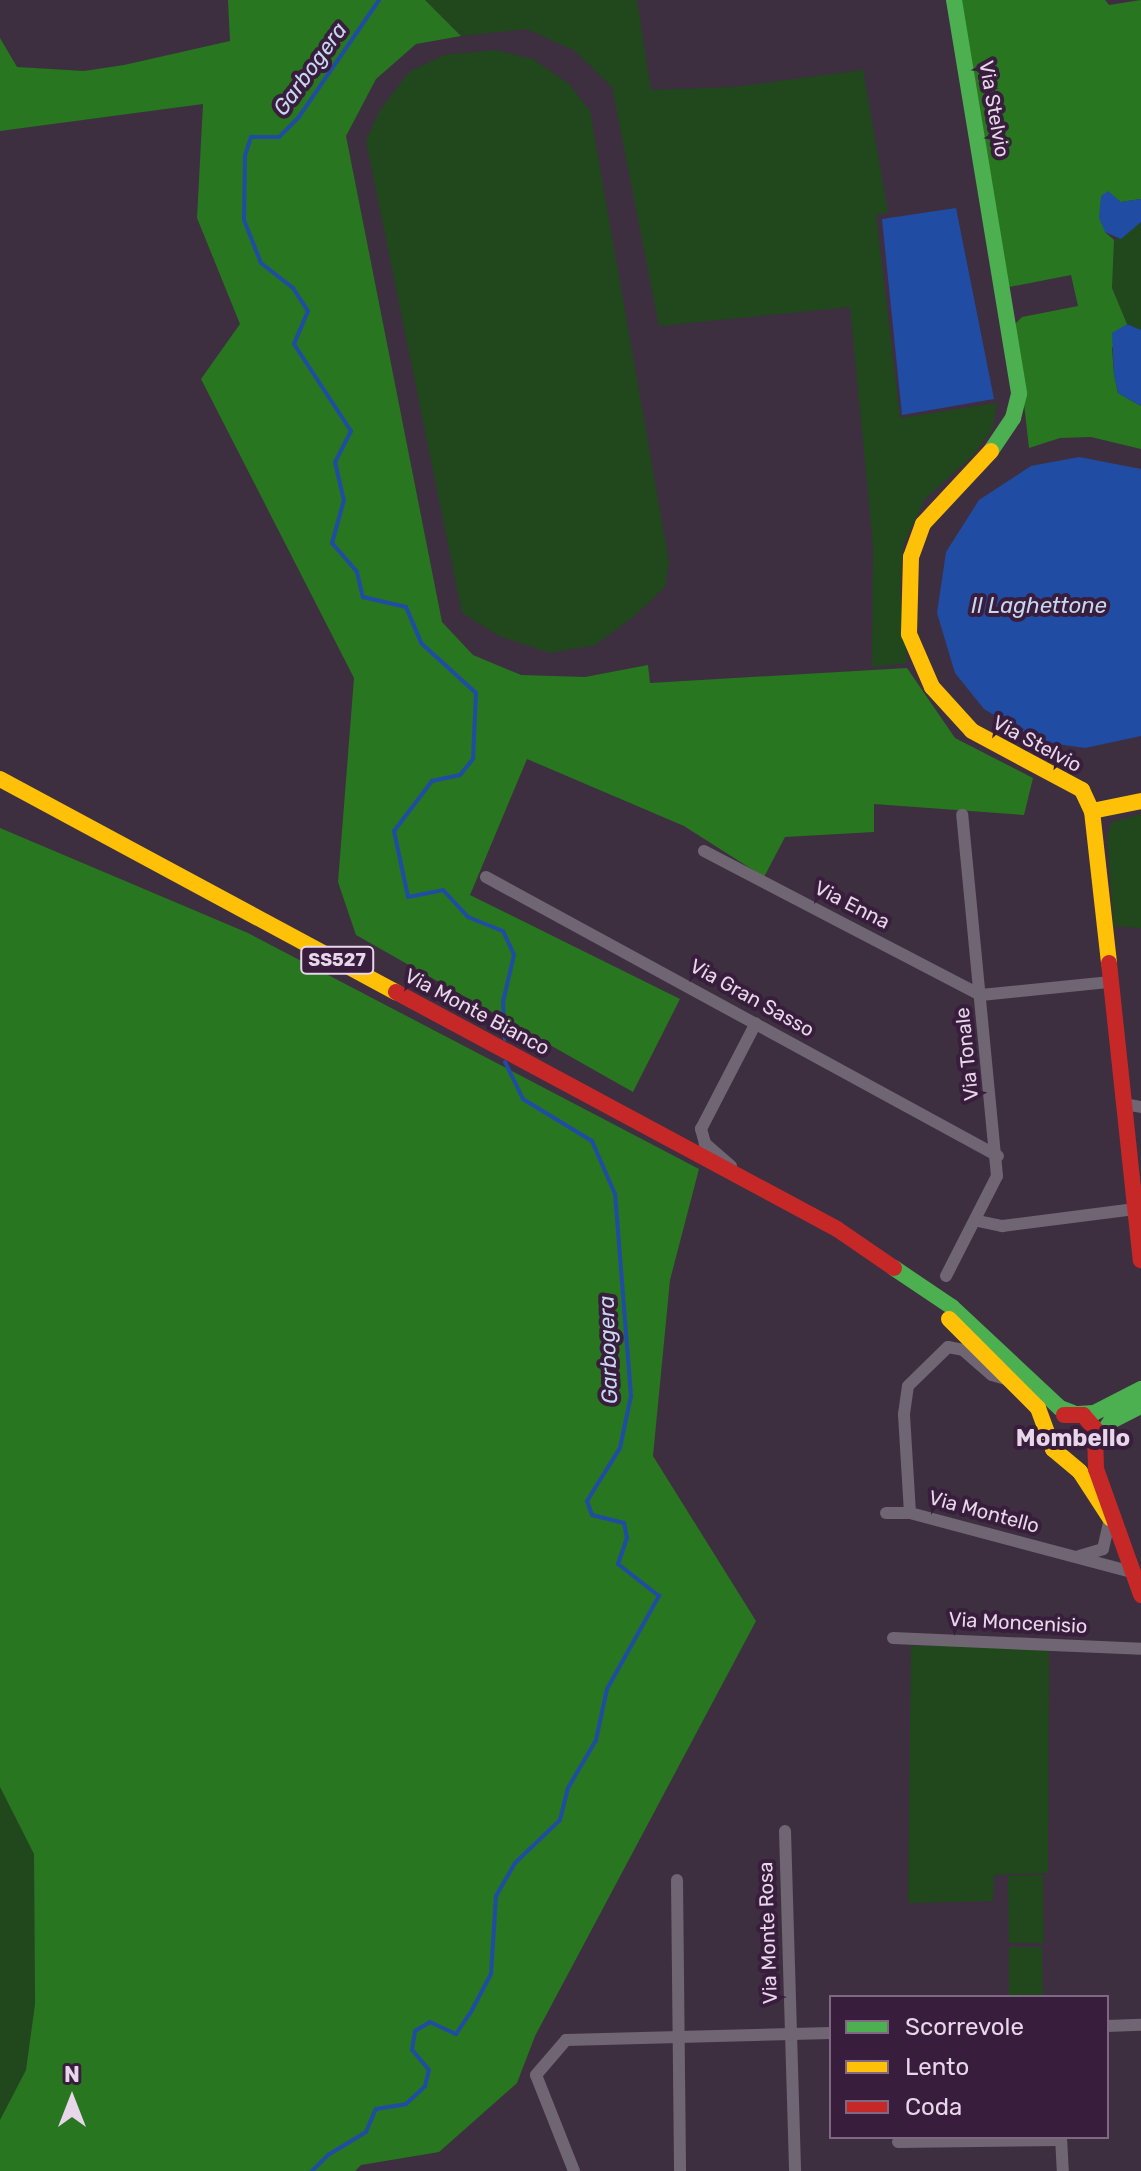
<!DOCTYPE html>
<style>
body{margin:0}
#map{position:relative;width:1141px;height:2171px;overflow:hidden;background:#3d2f40;font-family:Rubik,sans-serif}
div>[style]{position:absolute}
.green>*{inset:0;background:#20481c}
.forest>*{inset:0;background:#28761f}
.water>*{inset:0;background:#204ca4}
.stream>*{height:4px;margin:-2px;padding:0 2px;transform-origin:2px;border-radius:2px;background:#204ca4}
.street>*{height:12px;margin:-6px;padding:0 6px;transform-origin:6px;border-radius:6px;background:#706572}
.fast>*{height:16px;margin:-8px;padding:0 8px;transform-origin:8px;border-radius:8px;background:#4caf50}
.slow>*{height:16px;margin:-8px;padding:0 8px;transform-origin:8px;border-radius:8px;background:#ffc107}
.jam>*{height:16px;margin:-8px;padding:0 8px;transform-origin:8px;border-radius:8px;background:#c62828}
span{translate:-50% -50%;white-space:nowrap;text-align:center;line-height:1.15;-webkit-text-stroke:8px #381e3c;paint-order:stroke}
.shield-label span{padding:2px 6px;background:#381e3c;border:2px solid;border-radius:6px;-webkit-text-stroke-width:0}
.shield-label{font-size:18px;color:#e8d7ea;font-weight:700}
.street-label{font-size:20px;color:#e8d7ea}
.water-label{font-size:22px;color:#c8d7f0;font-style:italic}
.quarter-label{font-size:24px;color:#e8d7ea;font-weight:700}
.legend{position:absolute;left:829px;top:1995px;width:280px;height:144px;box-sizing:border-box;background:#381e3c;border:2px solid #7e6882;margin:0;padding:10px 14px;list-style:none;font-size:24px;color:#e8d7ea}
.legend li{display:flex;align-items:center;gap:16px;height:40px}
.legend b{width:40px;border:2px solid #7e6882}
.north{position:absolute;left:32px;top:2059px;width:80px;height:80px;-webkit-text-stroke:6px #381e3c;paint-order:stroke;rotate:0deg;font-size:22px;font-weight:700;line-height:32px;text-align:center;color:#e8d7ea}
.north::after{content:'';display:block;margin:auto;width:28px;height:36px;background:#e8d7ea;clip-path:polygon(50% 0,100% 100%,50% 72%,0 100%)}
</style>
<div id="map">
<div class="green">
<div style="clip-path:polygon(425px 0,637px 0,651px 90px,734px 87px,863px 70px,888px 212px,876px 215px,900px 418px,997px 403px,993px 428px,973px 455px,925px 499px,903px 545px,900px 591px,907px 663px,872px 667px,873px 544px,850px 307px,659px 326px,612px 87px,575px 51px,527px 29px,462px 36px)"></div>
<div style="clip-path:polygon(495px 50px,533px 59px,569px 84px,590px 111px,669px 562px,665px 587px,632px 618px,595px 645px,550px 653px,499px 636px,462px 613px,366px 141px,379px 112px,409px 72px,444px 55px)"></div>
<div style="clip-path:polygon(1141px 222px,1141px 330px,1127px 324px,1112px 288px,1114px 240px)"></div>
<div style="clip-path:polygon(1141px 814px,1141px 928px,1114px 926px,1107px 837px,1112px 822px)"></div>
<div style="clip-path:polygon(1049px 1645px,1048px 1873px,994px 1875px,993px 1901px,908px 1903px,911px 1646px)"></div>
<div style="clip-path:polygon(0 1787px,34px 1854px,35px 2005px,26px 2070px,0 2120px)"></div>
<div style="clip-path:polygon(1043px 1875px,1044px 1943px,1009px 1943px,1008px 1876px)"></div>
<div style="clip-path:polygon(1009px 1947px,1042px 1947px,1043px 1997px,1009px 1997px)"></div>
</div>
<div class="forest">
<div style="clip-path:polygon(228px 0,425px 0,461px 36px,416px 44px,376px 79px,346px 136px,442px 622px,473px 655px,521px 675px,585px 677px,648px 665px,650px 683px,907px 668px,955px 738px,1033px 778px,1024px 815px,874px 804px,874px 832px,785px 837px,764px 877px,684px 826px,527px 759px,470px 895px,680px 999px,633px 1092px,356px 935px,338px 882px,354px 678px,201px 379px,240px 324px,197px 218px,203px 104px,0 131px,0 38px,17px 67px,84px 71px,124px 65px,230px 41px)"></div>
<div style="clip-path:polygon(961px 0,1105px 0,1109px 5px,1141px 0,1141px 199px,1121px 202px,1105px 232px,1114px 240px,1112px 288px,1127px 324px,1112px 348px,1114px 374px,1118px 393px,1141px 406px,1141px 449px,1091px 437px,1060px 438px,1029px 448px,1015px 324px,1022px 317px,1078px 306px,1071px 275px,1009px 287px)"></div>
<div style="clip-path:polygon(0 828px,248px 933px,699px 1169px,670px 1280px,653px 1456px,756px 1621px,535px 2036px,517px 2083px,439px 2152px,361px 2165px,355px 2171px,0 2171px,0 2120px,26px 2070px,35px 2004px,34px 1854px,0 1787px)"></div>
</div>
<div class="water">
<div style="clip-path:polygon(1108px 191px,1121px 202px,1141px 199px,1141px 222px,1121px 239px,1105px 232px,1099px 218px,1101px 196px)"></div>
<div style="clip-path:polygon(956px 208px,994px 399px,902px 415px,882px 219px)"></div>
<div style="clip-path:polygon(1127px 324px,1141px 330px,1141px 406px,1118px 393px,1114px 374px,1112px 333px)"></div>
<div style="clip-path:polygon(1079px 457px,1141px 469px,1141px 736px,1085px 748px,1037px 741px,984px 709px,955px 673px,937px 613px,946px 552px,979px 500px,1031px 466px)"></div>
</div>
<div class="stream">
<div style="left:379px;top:0;width:142px;rotate:124.4deg"></div>
<div style="left:299px;top:117px;width:28px;rotate:135deg"></div>
<div style="left:279px;top:137px;width:28px;rotate:180deg"></div>
<div style="left:251px;top:137px;width:20px;rotate:108deg"></div>
<div style="left:245px;top:156px;width:64px;rotate:90.9deg"></div>
<div style="left:244px;top:220px;width:46px;rotate:68.4deg"></div>
<div style="left:261px;top:263px;width:41px;rotate:38deg"></div>
<div style="left:293px;top:288px;width:27px;rotate:57deg"></div>
<div style="left:308px;top:311px;width:36px;rotate:113deg"></div>
<div style="left:294px;top:344px;width:104px;rotate:56.8deg"></div>
<div style="left:351px;top:431px;width:35px;rotate:117deg"></div>
<div style="left:335px;top:462px;width:39px;rotate:77deg"></div>
<div style="left:344px;top:500px;width:45px;rotate:105.6deg"></div>
<div style="left:332px;top:543px;width:38px;rotate:49deg"></div>
<div style="left:357px;top:572px;width:26px;rotate:77deg"></div>
<div style="left:363px;top:597px;width:44px;rotate:13.1deg"></div>
<div style="left:406px;top:607px;width:39px;rotate:67deg"></div>
<div style="left:421px;top:643px;width:74px;rotate:42.3deg"></div>
<div style="left:476px;top:693px;width:66px;rotate:92.6deg"></div>
<div style="left:473px;top:759px;width:21px;rotate:129deg"></div>
<div style="left:460px;top:775px;width:29px;rotate:168deg"></div>
<div style="left:432px;top:781px;width:63px;rotate:127.2deg"></div>
<div style="left:394px;top:831px;width:67px;rotate:78deg"></div>
<div style="left:408px;top:897px;width:36px;rotate:-11deg"></div>
<div style="left:443px;top:890px;width:37px;rotate:47deg"></div>
<div style="left:468px;top:917px;width:38px;rotate:22deg"></div>
<div style="left:503px;top:931px;width:26px;rotate:65deg"></div>
<div style="left:514px;top:955px;width:48px;rotate:103.2deg"></div>
<div style="left:503px;top:1002px;width:37px;rotate:87deg"></div>
<div style="left:312px;top:2171px;width:23px;rotate:-45deg"></div>
<div style="left:328px;top:2155px;width:44px;rotate:-31.2deg"></div>
<div style="left:366px;top:2132px;width:25px;rotate:-67deg"></div>
<div style="left:376px;top:2109px;width:30px;rotate:-9deg"></div>
<div style="left:406px;top:2104px;width:26px;rotate:-43deg"></div>
<div style="left:425px;top:2086px;width:16px;rotate:-76deg"></div>
<div style="left:429px;top:2070px;width:26px;rotate:-130deg"></div>
<div style="left:412px;top:2050px;width:19px;rotate:-81deg"></div>
<div style="left:415px;top:2031px;width:17px;rotate:-31deg"></div>
<div style="left:430px;top:2022px;width:29px;rotate:25deg"></div>
<div style="left:456px;top:2034px;width:29px;rotate:-56deg"></div>
<div style="left:472px;top:2010px;width:41px;rotate:-62.2deg"></div>
<div style="left:491px;top:1974px;width:78px;rotate:-86.3deg"></div>
<div style="left:496px;top:1896px;width:38px;rotate:-60deg"></div>
<div style="left:515px;top:1863px;width:62px;rotate:-43.7deg"></div>
<div style="left:560px;top:1820px;width:33px;rotate:-76deg"></div>
<div style="left:568px;top:1788px;width:56px;rotate:-59.7deg"></div>
<div style="left:596px;top:1740px;width:52px;rotate:-77.8deg"></div>
<div style="left:607px;top:1689px;width:107px;rotate:-60.8deg"></div>
<div style="left:659px;top:1596px;width:52px;rotate:-142deg"></div>
<div style="left:618px;top:1564px;width:28px;rotate:-71deg"></div>
<div style="left:627px;top:1538px;width:15px;rotate:-101deg"></div>
<div style="left:624px;top:1523px;width:33px;rotate:-166deg"></div>
<div style="left:592px;top:1515px;width:15px;rotate:-110deg"></div>
<div style="left:587px;top:1501px;width:62px;rotate:-58.1deg"></div>
<div style="left:620px;top:1448px;width:53px;rotate:-78.1deg"></div>
<div style="left:631px;top:1396px;width:203px;rotate:-94.5deg"></div>
<div style="left:615px;top:1194px;width:58px;rotate:-113.5deg"></div>
<div style="left:592px;top:1141px;width:81px;rotate:-148.7deg"></div>
<div style="left:523px;top:1099px;width:41px;rotate:-115.9deg"></div>
</div>
<div class="street">
<div style="left:704px;top:851px;width:312px;rotate:27.5deg"></div>
<div style="left:981px;top:995px;width:130px;rotate:-5.8deg"></div>
<div style="left:486px;top:877px;width:583px;rotate:28.59deg"></div>
<div style="left:1124px;top:1104px;width:17px;rotate:10deg"></div>
<div style="left:731px;top:1166px;width:35px;rotate:-139deg"></div>
<div style="left:705px;top:1143px;width:15px;rotate:-106deg"></div>
<div style="left:701px;top:1129px;width:119px;rotate:-62.6deg"></div>
<div style="left:978px;top:1221px;width:25px;rotate:12deg"></div>
<div style="left:1002px;top:1226px;width:134px;rotate:-7.3deg"></div>
<div style="left:946px;top:1276px;width:112px;rotate:-63deg"></div>
<div style="left:997px;top:1176px;width:363px;rotate:-95.5deg"></div>
<div style="left:886px;top:1513px;width:24px"></div>
<div style="left:910px;top:1513px;width:230px;rotate:14.9deg"></div>
<div style="left:910px;top:1513px;width:99px;rotate:-93.5deg"></div>
<div style="left:904px;top:1414px;width:28px;rotate:-82deg"></div>
<div style="left:908px;top:1386px;width:56px;rotate:-44.3deg"></div>
<div style="left:948px;top:1347px;width:15px;rotate:11deg"></div>
<div style="left:963px;top:1350px;width:38px;rotate:41deg"></div>
<div style="left:992px;top:1375px;width:15px;rotate:16deg"></div>
<div style="left:1079px;top:1556px;width:25px;rotate:-16deg"></div>
<div style="left:1103px;top:1549px;width:31px;rotate:-77deg"></div>
<div style="left:893px;top:1638px;width:248px;rotate:2.5deg"></div>
<div style="left:785px;top:1831px;width:340px;rotate:88.3deg"></div>
<div style="left:677px;top:1880px;width:291px;rotate:89.4deg"></div>
<div style="left:1107px;top:2026px;width:34px;rotate:-2deg"></div>
<div style="left:1061px;top:2137px;width:34px;rotate:87deg"></div>
<div style="left:898px;top:2142px;width:163px;rotate:-0.7deg"></div>
<div style="left:574px;top:2171px;width:103px;rotate:-111.6deg"></div>
<div style="left:536px;top:2075px;width:46px;rotate:-49.4deg"></div>
<div style="left:566px;top:2040px;width:265px;rotate:-1.5deg"></div>
</div>
<div class="fast">
<div style="left:954px;top:0;width:399px;rotate:80.6deg"></div>
<div style="left:1019px;top:394px;width:25px;rotate:104deg"></div>
<div style="left:1013px;top:418px;width:40px;rotate:124deg"></div>
<div style="left:894px;top:1268px;width:70px;rotate:33.9deg"></div>
<div style="left:952px;top:1307px;width:148px;rotate:43.1deg"></div>
<div style="left:1060px;top:1408px;width:14px;rotate:21deg"></div>
<div style="left:1078px;top:1414px;width:16px;rotate:-4deg"></div>
<div style="left:1094px;top:1413px;width:53px;rotate:-27.1deg"></div>
<div style="left:1096px;top:1443px;width:27px;rotate:-56deg"></div>
<div style="left:1111px;top:1421px;width:34px;rotate:-27deg"></div>
</div>
<div class="slow">
<div style="left:991px;top:451px;width:100px;rotate:133deg"></div>
<div style="left:923px;top:524px;width:35px;rotate:110deg"></div>
<div style="left:911px;top:557px;width:77px;rotate:91.5deg"></div>
<div style="left:909px;top:634px;width:58px;rotate:66.5deg"></div>
<div style="left:932px;top:687px;width:59px;rotate:47.7deg"></div>
<div style="left:972px;top:731px;width:125px;rotate:28.2deg"></div>
<div style="left:1082px;top:790px;width:23px;rotate:65deg"></div>
<div style="left:1092px;top:811px;width:153px;rotate:83.6deg"></div>
<div style="left:0;top:779px;width:450px;rotate:28.3deg"></div>
<div style="left:1092px;top:811px;width:50px;rotate:-11.5deg"></div>
<div style="left:949px;top:1319px;width:126px;rotate:45deg"></div>
<div style="left:1038px;top:1408px;width:44px;rotate:69.9deg"></div>
<div style="left:1053px;top:1449px;width:35px;rotate:40deg"></div>
<div style="left:1080px;top:1472px;width:55px;rotate:56.9deg"></div>
</div>
<div class="jam">
<div style="left:1109px;top:963px;width:299px;rotate:83.9deg"></div>
<div style="left:396px;top:992px;width:501px;rotate:28.25deg"></div>
<div style="left:837px;top:1229px;width:69px;rotate:34.4deg"></div>
<div style="left:1064px;top:1415px;width:19px"></div>
<div style="left:1083px;top:1415px;width:18px;rotate:49deg"></div>
<div style="left:1095px;top:1429px;width:40px;rotate:88.6deg"></div>
<div style="left:1096px;top:1469px;width:134px;rotate:70.3deg"></div>
</div>
<div class="shield-label">
<span style="left:337px;top:960px">SS527</span>
</div>
<div class="street-label">
<span style="left:994px;top:109px;rotate:80deg">Via Stelvio</span>
<span style="left:1037px;top:744px;rotate:28deg">Via Stelvio</span>
<span style="left:852px;top:905px;rotate:27deg">Via Enna</span>
<span style="left:752px;top:998px;rotate:29deg">Via Gran Sasso</span>
<span style="left:477px;top:1012px;rotate:28deg">Via Monte Bianco</span>
<span style="left:967px;top:1054px;rotate:-96deg">Via Tonale</span>
<span style="left:984px;top:1512px;rotate:15deg">Via Montello</span>
<span style="left:1018px;top:1623px;rotate:3deg">Via Moncenisio</span>
<span style="left:768px;top:1933px;rotate:-92deg">Via Monte Rosa</span>
</div>
<div class="water-label">
<span style="left:310px;top:69px;rotate:-54deg">Garbogera</span>
<span style="left:1039px;top:606px">Il Laghettone</span>
<span style="left:608px;top:1350px;rotate:-92deg">Garbogera</span>
</div>
<div class="quarter-label">
<span style="left:1073px;top:1439px">Mombello</span>
</div>
<ul class="legend">
<li><b style="height:10px;background:#4caf50"></b>Scorrevole</li>
<li><b style="height:10px;background:#ffc107"></b>Lento</li>
<li><b style="height:10px;background:#c62828"></b>Coda</li>
</ul>
<div class="north">N</div>
</div>
